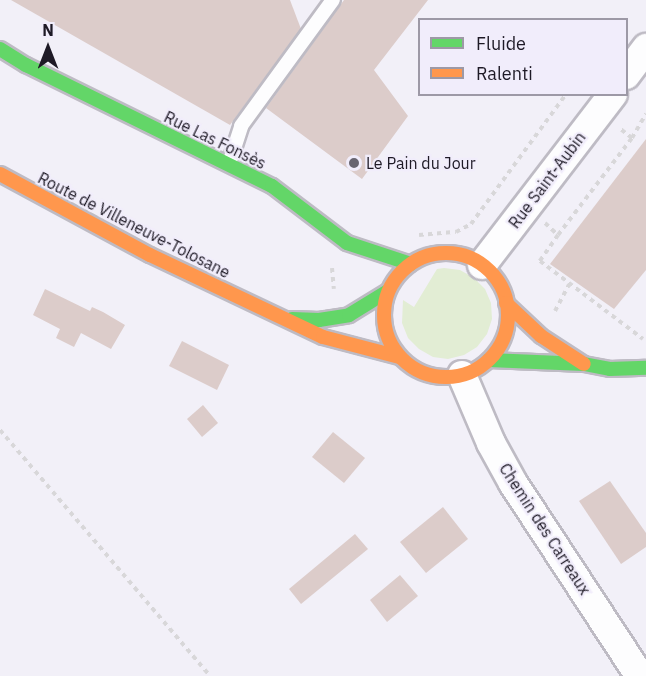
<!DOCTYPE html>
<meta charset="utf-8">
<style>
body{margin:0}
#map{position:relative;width:646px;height:676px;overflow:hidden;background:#f2f0f8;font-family:"IBM Plex Sans",sans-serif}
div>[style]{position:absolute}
.green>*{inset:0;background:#e2edd4}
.building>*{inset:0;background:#dcccca}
.path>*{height:4px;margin-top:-2px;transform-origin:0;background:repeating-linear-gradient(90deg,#d8d7d9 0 4.5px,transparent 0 9px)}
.roads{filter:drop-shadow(2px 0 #bebbc4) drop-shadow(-2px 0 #bebbc4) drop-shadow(0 2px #bebbc4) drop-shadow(0 -2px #bebbc4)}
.lane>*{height:14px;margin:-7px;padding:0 7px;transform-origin:7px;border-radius:7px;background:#fdfdfe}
.street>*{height:28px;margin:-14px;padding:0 14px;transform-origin:14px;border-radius:14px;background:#fdfdfe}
.fast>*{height:14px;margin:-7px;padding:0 7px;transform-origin:7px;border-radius:7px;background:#63d668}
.slow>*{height:14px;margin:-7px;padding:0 7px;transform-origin:7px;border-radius:7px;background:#ff974d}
.slow>.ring{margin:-7px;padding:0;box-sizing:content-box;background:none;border:14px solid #ff974d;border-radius:50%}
.dots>*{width:16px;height:16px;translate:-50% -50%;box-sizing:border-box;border:3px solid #f1edfb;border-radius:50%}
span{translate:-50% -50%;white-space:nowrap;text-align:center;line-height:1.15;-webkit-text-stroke:4.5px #f1edfb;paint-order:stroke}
.street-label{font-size:16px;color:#1e1a26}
.poi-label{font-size:16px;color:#1e1a26}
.left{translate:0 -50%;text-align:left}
.legend{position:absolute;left:418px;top:18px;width:210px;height:78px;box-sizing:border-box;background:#f1edfb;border:2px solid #9d99a6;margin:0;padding:8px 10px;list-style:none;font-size:18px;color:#1e1a26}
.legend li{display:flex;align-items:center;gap:12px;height:30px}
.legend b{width:30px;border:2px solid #9d99a6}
.north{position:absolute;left:18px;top:18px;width:60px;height:60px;-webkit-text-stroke:4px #f1edfb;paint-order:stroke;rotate:0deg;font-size:16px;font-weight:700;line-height:24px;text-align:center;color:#1e1a26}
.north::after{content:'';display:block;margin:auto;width:21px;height:27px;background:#1e1a26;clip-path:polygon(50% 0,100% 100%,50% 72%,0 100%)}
</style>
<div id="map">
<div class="green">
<div style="clip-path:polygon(444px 268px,460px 270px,474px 278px,485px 289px,491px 303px,492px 319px,487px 334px,477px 347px,464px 355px,448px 359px,433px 357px,419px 349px,408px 338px,402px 323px,403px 300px,414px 307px,437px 269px)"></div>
</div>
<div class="building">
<div style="clip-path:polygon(11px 0,290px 0,301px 29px,230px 125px)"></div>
<div style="clip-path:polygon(344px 0,428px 0,374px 70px,408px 116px,362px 179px,266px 108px)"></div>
<div style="clip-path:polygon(646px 139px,646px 270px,614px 309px,550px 264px)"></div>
<div style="clip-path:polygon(45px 289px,90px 311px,92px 307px,103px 312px,125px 325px,111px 349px,81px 333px,74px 347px,56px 338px,60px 329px,33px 315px)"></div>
<div style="clip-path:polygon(182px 341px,229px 365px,217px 390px,169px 366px)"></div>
<div style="clip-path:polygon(203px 405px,218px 423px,202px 437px,187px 419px)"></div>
<div style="clip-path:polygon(333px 432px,365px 458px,344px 483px,312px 457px)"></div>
<div style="clip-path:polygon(610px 481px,646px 533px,646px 547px,621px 564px,579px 501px)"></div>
<div style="clip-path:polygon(443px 507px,468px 539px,426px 573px,400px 542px)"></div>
<div style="clip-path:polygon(355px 534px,368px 549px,301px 604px,289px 589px)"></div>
<div style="clip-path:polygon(400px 575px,418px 596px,387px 622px,370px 600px)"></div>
</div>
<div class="path">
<div style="left:632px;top:138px;width:28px;rotate:-60deg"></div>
<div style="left:545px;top:223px;width:18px;rotate:43deg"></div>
<div style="left:558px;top:235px;width:32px;rotate:125deg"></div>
<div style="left:540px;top:261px;width:129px;rotate:37.1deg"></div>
<div style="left:419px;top:235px;width:37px;rotate:-5deg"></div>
<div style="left:456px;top:232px;width:17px;rotate:-28deg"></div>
<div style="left:471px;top:224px;width:161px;rotate:-53.8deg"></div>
<div style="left:558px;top:235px;width:122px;rotate:-52.7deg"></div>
<div style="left:632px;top:138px;width:16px;rotate:-142deg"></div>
<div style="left:332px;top:268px;width:21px;rotate:85deg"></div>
<div style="left:555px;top:311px;width:30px;rotate:-62deg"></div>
<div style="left:0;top:430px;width:323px;rotate:49.5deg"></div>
</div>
<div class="roads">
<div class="lane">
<div style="left:229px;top:164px;width:40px;rotate:-72deg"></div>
<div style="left:241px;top:126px;width:156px;rotate:-53.9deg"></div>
</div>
<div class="street">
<div style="left:626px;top:75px;width:34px;rotate:-53deg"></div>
<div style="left:482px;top:265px;width:215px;rotate:-52.5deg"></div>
<div style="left:462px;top:375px;width:74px;rotate:66.9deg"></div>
<div style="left:491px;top:443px;width:46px;rotate:61.2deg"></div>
<div style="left:513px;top:483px;width:231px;rotate:56.7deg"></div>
</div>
<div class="fast">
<div style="left:0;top:49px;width:31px;rotate:32deg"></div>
<div style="left:26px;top:65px;width:274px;rotate:26.2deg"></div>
<div style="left:272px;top:186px;width:94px;rotate:37.2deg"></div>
<div style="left:347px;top:243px;width:67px;rotate:18.2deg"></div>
<div style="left:292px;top:319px;width:27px;rotate:2deg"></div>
<div style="left:319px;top:320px;width:30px;rotate:-9deg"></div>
<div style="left:349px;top:315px;width:46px;rotate:-31.6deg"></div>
<div style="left:489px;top:360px;width:95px;rotate:2.4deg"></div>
<div style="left:584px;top:364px;width:26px;rotate:11deg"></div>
<div style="left:610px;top:369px;width:36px;rotate:-2deg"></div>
</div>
<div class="slow">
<div style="left:0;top:174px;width:170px;rotate:28.4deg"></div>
<div style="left:150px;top:255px;width:191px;rotate:25.4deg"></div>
<div style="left:323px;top:337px;width:79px;rotate:14.7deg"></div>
<div class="ring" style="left:384px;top:253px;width:110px;height:110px"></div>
<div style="left:506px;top:303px;width:48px;rotate:43.3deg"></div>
<div style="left:541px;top:336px;width:51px;rotate:33.1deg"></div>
</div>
</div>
<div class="dots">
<div style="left:354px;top:163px;background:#686570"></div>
</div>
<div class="street-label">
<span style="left:215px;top:140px;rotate:26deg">Rue Las Fonsès</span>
<span style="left:547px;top:180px;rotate:-53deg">Rue Saint-Aubin</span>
<span style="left:134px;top:225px;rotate:27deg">Route de Villeneuve-Tolosane</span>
<span style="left:545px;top:529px;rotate:57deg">Chemin des Carreaux</span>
</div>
<div class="poi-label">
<span class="left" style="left:366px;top:163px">Le Pain du Jour</span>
</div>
<ul class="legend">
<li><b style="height:8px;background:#63d668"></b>Fluide</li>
<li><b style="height:8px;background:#ff974d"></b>Ralenti</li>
</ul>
<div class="north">N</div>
</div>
